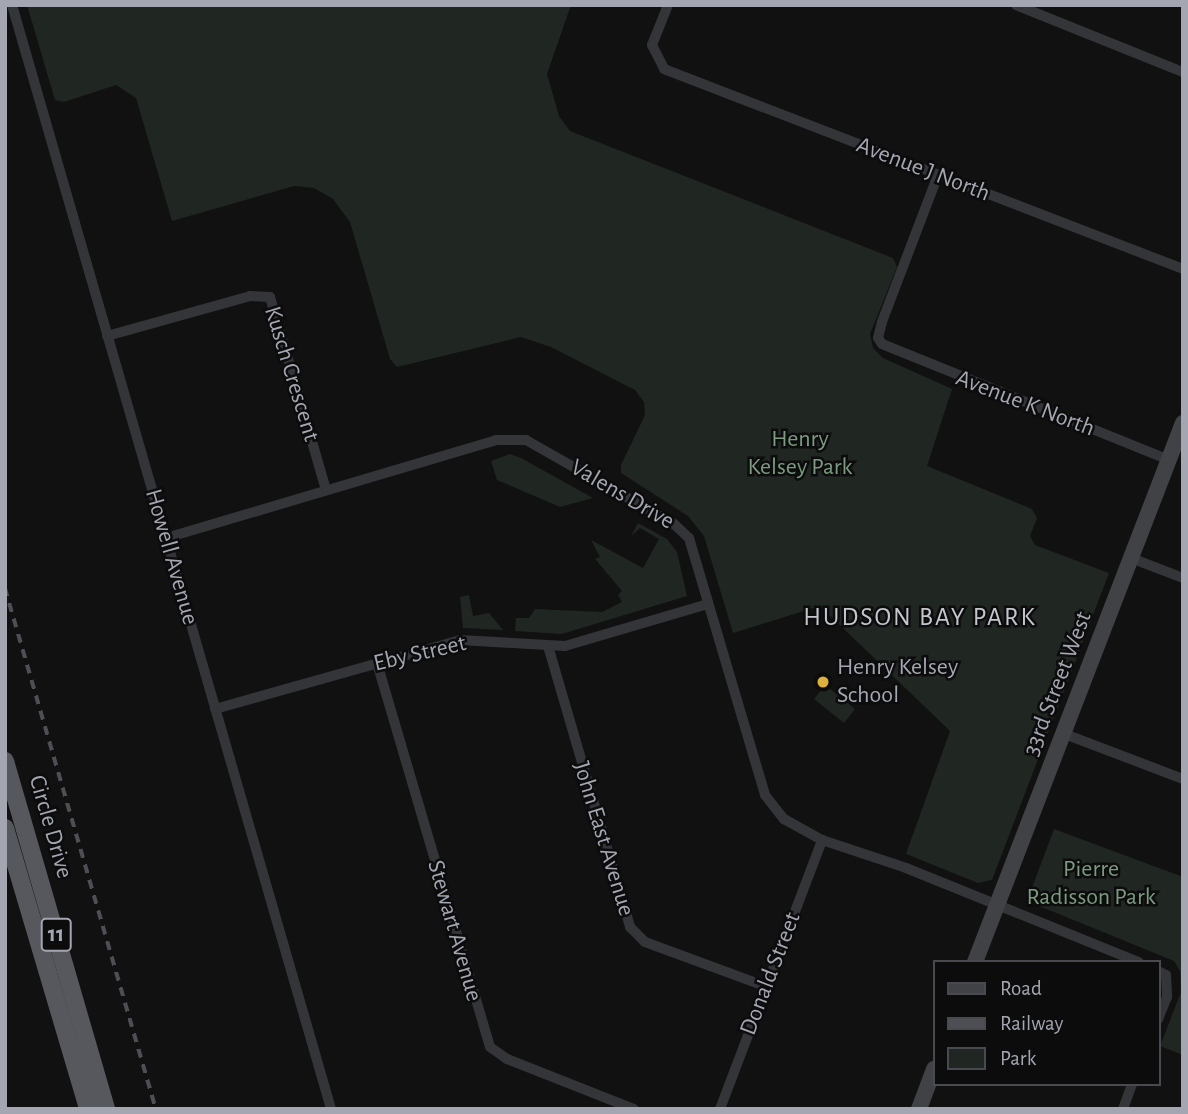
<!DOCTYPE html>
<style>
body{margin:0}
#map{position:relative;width:1188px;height:1114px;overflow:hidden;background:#111112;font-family:"Alegreya Sans",sans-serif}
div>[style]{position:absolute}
.green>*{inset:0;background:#202621}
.minor>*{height:10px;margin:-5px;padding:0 5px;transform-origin:5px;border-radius:5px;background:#343539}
.secondary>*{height:16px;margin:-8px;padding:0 8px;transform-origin:8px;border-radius:8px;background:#414246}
.trunk>*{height:18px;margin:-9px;padding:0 9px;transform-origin:9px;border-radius:9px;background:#57585e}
.rail>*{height:3.5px;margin-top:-1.75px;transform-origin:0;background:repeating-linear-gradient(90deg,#4e4f54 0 9px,transparent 0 16px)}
.dots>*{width:19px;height:19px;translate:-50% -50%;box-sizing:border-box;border:4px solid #0c0c0d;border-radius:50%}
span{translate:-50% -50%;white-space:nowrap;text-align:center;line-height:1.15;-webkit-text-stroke:5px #0c0c0d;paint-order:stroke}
.shield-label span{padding:2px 5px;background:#0c0c0d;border:2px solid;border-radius:5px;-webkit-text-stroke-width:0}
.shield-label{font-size:23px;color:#a4a7b1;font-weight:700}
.street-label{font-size:24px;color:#a4a7b1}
.park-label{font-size:24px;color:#7c9b80}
.poi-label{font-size:24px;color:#a4a7b1}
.left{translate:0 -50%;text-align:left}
.neighbourhood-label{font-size:26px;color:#c4c6ce;letter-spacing:2px}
.frame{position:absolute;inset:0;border:7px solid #a4a7b1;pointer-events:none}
.legend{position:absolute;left:933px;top:960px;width:228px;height:126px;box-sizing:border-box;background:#0c0c0d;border:2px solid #494a4f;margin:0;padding:9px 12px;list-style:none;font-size:21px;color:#a4a7b1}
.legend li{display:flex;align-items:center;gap:14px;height:35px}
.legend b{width:35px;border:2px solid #494a4f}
</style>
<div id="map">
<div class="green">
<div style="clip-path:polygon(27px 5px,571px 5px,547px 74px,559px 116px,570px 131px,893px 258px,897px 267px,870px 334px,873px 348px,883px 358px,952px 389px,927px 466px,1032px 509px,1037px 518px,1030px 536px,1035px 545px,1109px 573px,992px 880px,978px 883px,906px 854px,950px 731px,820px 606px,733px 633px,704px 536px,688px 516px,621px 473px,621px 465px,645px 415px,644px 402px,635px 390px,551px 347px,521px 337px,397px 367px,390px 359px,350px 222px,333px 199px,314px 188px,294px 186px,172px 221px,136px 98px,116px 85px,64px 102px,55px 100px)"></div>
<div style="clip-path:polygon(510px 454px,521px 458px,593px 498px,560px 507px,497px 480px,491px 461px)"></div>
<div style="clip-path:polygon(638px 523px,667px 539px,677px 552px,687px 596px,562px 634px,515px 631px,516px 618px,529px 618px,535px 609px,602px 612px,622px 602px,618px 595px,622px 591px,595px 559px,600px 557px,591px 540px,643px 568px,659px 539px,640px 528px,631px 536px)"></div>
<div style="clip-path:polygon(469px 595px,473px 616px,489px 613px,503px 630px,463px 628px,460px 597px)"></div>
<div style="clip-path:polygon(825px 685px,855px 709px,844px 723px,814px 699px)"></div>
<div style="clip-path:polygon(1054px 829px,1183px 877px,1183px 1055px,1160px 1046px,1181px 992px,1180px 971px,1174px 961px,1027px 901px)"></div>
</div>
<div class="minor">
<div style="left:12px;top:5px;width:1149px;rotate:73.88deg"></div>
<div style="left:668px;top:5px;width:43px;rotate:111.8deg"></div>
<div style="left:652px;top:45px;width:27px;rotate:63deg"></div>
<div style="left:664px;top:69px;width:556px;rotate:21.07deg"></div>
<div style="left:1016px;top:5px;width:180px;rotate:21.9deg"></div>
<div style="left:938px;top:175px;width:157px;rotate:110.9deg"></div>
<div style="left:882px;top:322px;width:16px;rotate:104deg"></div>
<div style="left:878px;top:338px;width:7px;rotate:56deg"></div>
<div style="left:882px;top:344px;width:310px;rotate:22deg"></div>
<div style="left:107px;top:336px;width:148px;rotate:-15.6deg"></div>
<div style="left:250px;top:296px;width:20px;rotate:3deg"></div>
<div style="left:270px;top:297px;width:201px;rotate:73.8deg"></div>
<div style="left:166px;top:538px;width:344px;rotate:-16.5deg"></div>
<div style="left:496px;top:440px;width:30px"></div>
<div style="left:526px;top:440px;width:170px;rotate:29.6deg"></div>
<div style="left:674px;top:524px;width:21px;rotate:43deg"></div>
<div style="left:689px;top:538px;width:268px;rotate:73.5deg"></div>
<div style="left:765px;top:795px;width:31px;rotate:52deg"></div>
<div style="left:784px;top:819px;width:43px;rotate:28.9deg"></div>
<div style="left:822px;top:840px;width:89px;rotate:18.4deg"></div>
<div style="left:906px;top:868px;width:251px;rotate:22deg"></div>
<div style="left:1131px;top:558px;width:56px;rotate:21deg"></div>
<div style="left:548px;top:646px;width:293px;rotate:73.7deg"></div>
<div style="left:630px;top:927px;width:21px;rotate:45deg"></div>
<div style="left:645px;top:942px;width:130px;rotate:20.2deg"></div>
<div style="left:377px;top:663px;width:400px;rotate:73.6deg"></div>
<div style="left:490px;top:1047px;width:21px;rotate:35deg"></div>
<div style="left:507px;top:1059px;width:136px;rotate:21.5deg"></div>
<div style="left:215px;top:709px;width:255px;rotate:-15.7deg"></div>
<div style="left:460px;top:640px;width:105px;rotate:3.3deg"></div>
<div style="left:565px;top:646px;width:149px;rotate:-16.4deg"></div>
<div style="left:1062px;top:733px;width:129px;rotate:20.8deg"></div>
<div style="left:1158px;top:971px;width:9px;rotate:27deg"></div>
<div style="left:1166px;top:975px;width:22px;rotate:87deg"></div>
<div style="left:1167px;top:997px;width:24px;rotate:112deg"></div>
<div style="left:720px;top:1109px;width:288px;rotate:-69.2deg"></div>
<div style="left:1123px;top:1109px;width:27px;rotate:-70deg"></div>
</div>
<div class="secondary">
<div style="left:975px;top:962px;width:578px;rotate:-68.9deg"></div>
<div style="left:919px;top:1109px;width:43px;rotate:-69.4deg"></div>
</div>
<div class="trunk">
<div style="left:5px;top:761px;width:362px;rotate:73.8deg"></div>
<div style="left:5px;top:828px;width:293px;rotate:73.5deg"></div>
</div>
<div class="rail">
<div style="left:5px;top:588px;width:542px;rotate:73.84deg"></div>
</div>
<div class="dots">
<div style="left:823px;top:682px;background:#deb13d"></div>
</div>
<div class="shield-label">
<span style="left:56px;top:935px">11</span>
</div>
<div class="street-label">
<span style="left:923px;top:170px;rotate:21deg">Avenue J North</span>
<span style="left:291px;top:374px;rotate:73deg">Kusch Crescent</span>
<span style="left:1025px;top:404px;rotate:21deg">Avenue K North</span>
<span style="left:622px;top:495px;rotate:30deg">Valens Drive</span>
<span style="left:171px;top:557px;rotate:74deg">Howell Avenue</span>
<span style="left:420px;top:654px;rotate:-13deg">Eby Street</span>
<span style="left:1058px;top:684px;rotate:-69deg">33rd Street West</span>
<span style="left:50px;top:827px;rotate:74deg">Circle Drive</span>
<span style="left:603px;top:839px;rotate:73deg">John East Avenue</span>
<span style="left:454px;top:931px;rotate:74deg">Stewart Avenue</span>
<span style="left:771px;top:974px;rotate:-69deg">Donald Street</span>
</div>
<div class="park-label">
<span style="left:800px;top:454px">Henry<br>Kelsey Park</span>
<span style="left:1091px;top:884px">Pierre<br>Radisson Park</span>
</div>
<div class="poi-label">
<span class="left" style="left:837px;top:682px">Henry Kelsey<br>School</span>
</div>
<div class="neighbourhood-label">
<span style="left:920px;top:618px">HUDSON BAY PARK</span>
</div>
<div class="frame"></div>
<ul class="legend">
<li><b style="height:9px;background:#414246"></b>Road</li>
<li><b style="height:9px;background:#4e4f54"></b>Railway</li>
<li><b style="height:19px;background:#202621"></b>Park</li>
</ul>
</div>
